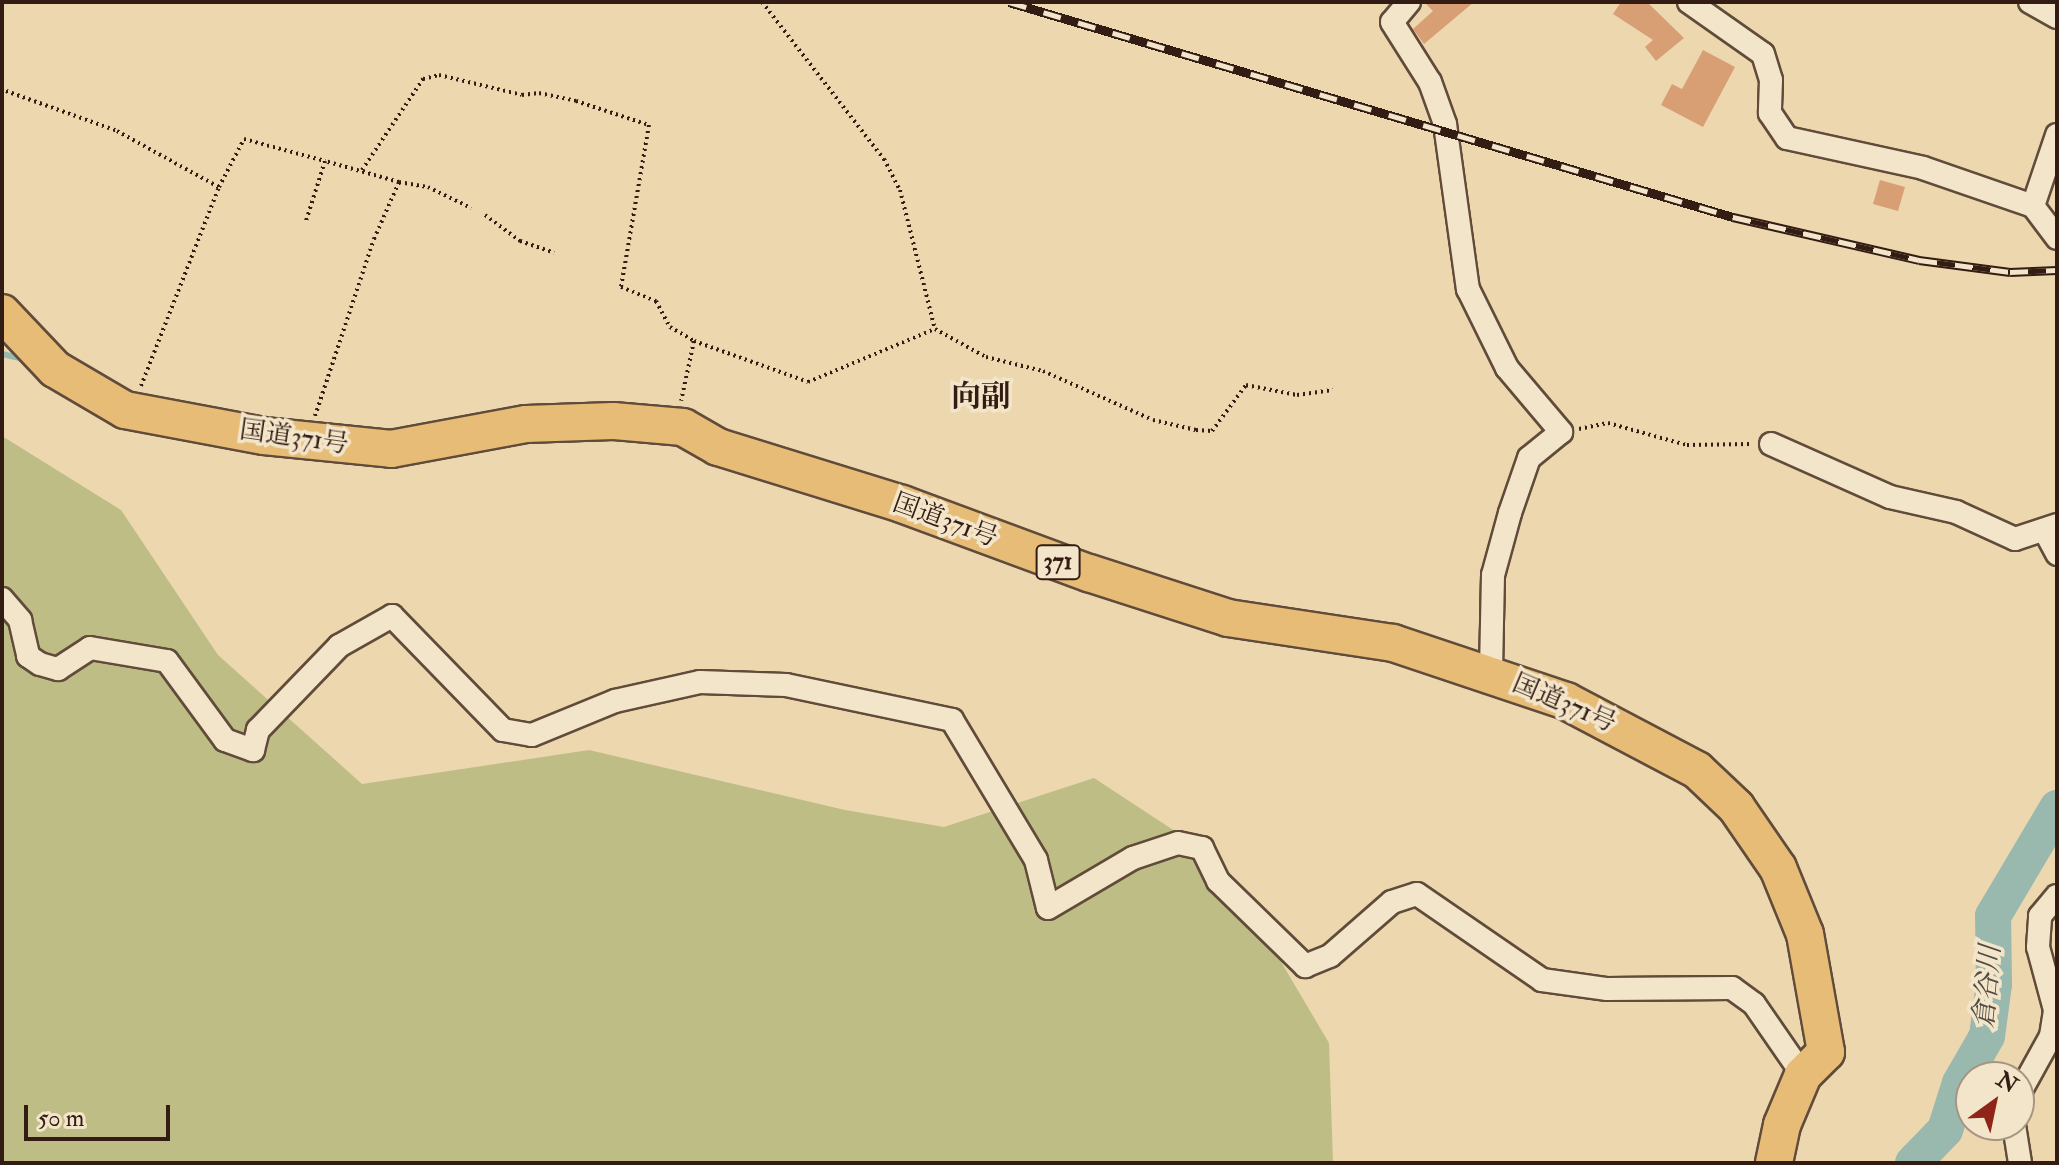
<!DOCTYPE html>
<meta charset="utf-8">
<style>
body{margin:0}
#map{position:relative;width:2059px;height:1165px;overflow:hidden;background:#edd7ae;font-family:"IM FELL Double Pica","Noto Serif JP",serif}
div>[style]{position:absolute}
.green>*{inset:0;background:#bebd86}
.stream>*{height:6px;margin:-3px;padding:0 3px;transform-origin:3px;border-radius:3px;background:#99b9ae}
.river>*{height:36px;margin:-18px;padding:0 18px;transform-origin:18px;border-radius:18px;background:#99b9ae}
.building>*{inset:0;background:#d99f74}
.path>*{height:4px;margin-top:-2px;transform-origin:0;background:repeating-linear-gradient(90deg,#321c13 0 2px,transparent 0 6px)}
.roads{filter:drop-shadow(2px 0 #614b3a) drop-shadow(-2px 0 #614b3a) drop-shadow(0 2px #614b3a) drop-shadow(0 -2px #614b3a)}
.minor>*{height:22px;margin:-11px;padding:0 11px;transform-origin:11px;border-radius:11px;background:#f3e5ca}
.trunk>*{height:36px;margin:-18px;padding:0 18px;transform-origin:18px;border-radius:18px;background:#e6bc77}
.rail>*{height:9px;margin-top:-4.5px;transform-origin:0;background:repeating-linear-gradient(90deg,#f3e5ca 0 18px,#321c13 0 36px);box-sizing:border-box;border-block:2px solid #321c13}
span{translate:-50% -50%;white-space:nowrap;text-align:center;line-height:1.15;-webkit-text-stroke:7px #f3e5ca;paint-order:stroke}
.shield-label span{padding:2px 6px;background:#f3e5ca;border:2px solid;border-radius:6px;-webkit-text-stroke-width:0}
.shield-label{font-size:24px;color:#321c13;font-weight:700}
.street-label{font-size:26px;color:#321c13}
.water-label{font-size:28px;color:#514b42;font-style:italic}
.quarter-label{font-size:30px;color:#321c13;font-weight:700}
.frame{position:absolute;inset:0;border:4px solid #321c13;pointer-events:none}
.north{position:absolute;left:1955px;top:1061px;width:80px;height:80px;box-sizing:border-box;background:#f3e5ca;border:2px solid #a69581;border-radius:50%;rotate:33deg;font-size:22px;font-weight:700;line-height:32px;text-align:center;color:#321c13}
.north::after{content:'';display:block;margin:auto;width:28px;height:36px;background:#8f2418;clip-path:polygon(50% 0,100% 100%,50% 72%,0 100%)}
.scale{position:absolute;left:24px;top:1105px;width:146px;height:36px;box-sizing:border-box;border:4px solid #321c13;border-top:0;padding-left:10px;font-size:24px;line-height:28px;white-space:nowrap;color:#321c13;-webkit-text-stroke:6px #f3e5ca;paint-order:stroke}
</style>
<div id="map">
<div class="green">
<div style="clip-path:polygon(2px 436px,121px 510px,218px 655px,362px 784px,589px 750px,845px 810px,944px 827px,1094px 778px,1222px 862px,1329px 1043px,1333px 1163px,2px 1163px)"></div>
</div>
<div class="stream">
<div style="left:2px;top:354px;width:27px;rotate:13deg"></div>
</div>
<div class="river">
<div style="left:1913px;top:1163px;width:46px;rotate:-45.9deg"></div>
<div style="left:1945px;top:1130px;width:49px;rotate:-72.3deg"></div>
<div style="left:1960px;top:1083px;width:54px;rotate:-60.1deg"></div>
<div style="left:1987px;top:1036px;width:52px;rotate:-82.3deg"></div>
<div style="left:1994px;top:984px;width:68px;rotate:-90.8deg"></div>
<div style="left:1993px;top:916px;width:126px;rotate:-59.3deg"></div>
</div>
<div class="building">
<div style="clip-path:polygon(1424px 2px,1474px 2px,1424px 44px,1413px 29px,1433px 11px)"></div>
<div style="clip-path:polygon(1621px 2px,1647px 2px,1684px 38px,1656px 61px,1645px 47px,1653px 40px,1613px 14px)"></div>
<div style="clip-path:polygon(1703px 50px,1735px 67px,1703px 127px,1661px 105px,1672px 84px,1682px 89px)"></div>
<div style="clip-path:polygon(1880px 180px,1905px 187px,1898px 211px,1873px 204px)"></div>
</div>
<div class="path">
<div style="left:762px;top:2px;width:199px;rotate:52.2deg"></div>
<div style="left:884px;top:159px;width:35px;rotate:63deg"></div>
<div style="left:900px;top:190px;width:143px;rotate:75.9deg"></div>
<div style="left:6px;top:91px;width:118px;rotate:19.8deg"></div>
<div style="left:117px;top:131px;width:116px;rotate:28.8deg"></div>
<div style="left:219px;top:187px;width:54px;rotate:-62.5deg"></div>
<div style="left:244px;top:139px;width:84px;rotate:15.2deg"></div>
<div style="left:325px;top:161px;width:63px;rotate:107.6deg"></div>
<div style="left:362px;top:170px;width:110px;rotate:-56.2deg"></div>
<div style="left:423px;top:79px;width:16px;rotate:-14deg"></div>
<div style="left:439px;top:75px;width:85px;rotate:13.5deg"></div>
<div style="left:522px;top:95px;width:17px;rotate:-7deg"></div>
<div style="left:539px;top:93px;width:38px;rotate:12deg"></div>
<div style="left:576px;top:101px;width:77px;rotate:18.2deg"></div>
<div style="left:649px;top:125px;width:164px;rotate:99.8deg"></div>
<div style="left:621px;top:287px;width:38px;rotate:22deg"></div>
<div style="left:656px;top:301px;width:30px;rotate:62deg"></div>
<div style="left:670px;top:327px;width:28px;rotate:30deg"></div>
<div style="left:694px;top:341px;width:61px;rotate:102.2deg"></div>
<div style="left:399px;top:182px;width:29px;rotate:10deg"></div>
<div style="left:428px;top:187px;width:48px;rotate:26deg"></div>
<div style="left:485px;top:215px;width:44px;rotate:36.6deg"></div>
<div style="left:520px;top:241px;width:36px;rotate:19deg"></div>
<div style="left:694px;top:341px;width:121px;rotate:19.8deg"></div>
<div style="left:808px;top:382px;width:138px;rotate:-22.7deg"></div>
<div style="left:935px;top:329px;width:58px;rotate:28.8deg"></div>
<div style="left:986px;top:357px;width:59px;rotate:13.8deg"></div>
<div style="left:1043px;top:371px;width:120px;rotate:24deg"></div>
<div style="left:1153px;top:420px;width:44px;rotate:13.1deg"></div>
<div style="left:1196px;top:430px;width:16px;rotate:4deg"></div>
<div style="left:1212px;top:431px;width:57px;rotate:-53.5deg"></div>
<div style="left:1246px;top:385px;width:52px;rotate:11.1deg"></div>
<div style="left:1297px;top:395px;width:36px;rotate:-8deg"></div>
<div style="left:141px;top:386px;width:214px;rotate:-68.6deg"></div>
<div style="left:315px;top:416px;width:187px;rotate:-71.6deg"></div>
<div style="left:374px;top:239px;width:62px;rotate:-66.3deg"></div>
<div style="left:399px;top:182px;width:77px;rotate:-164.2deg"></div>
<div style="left:1579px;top:429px;width:30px;rotate:-12deg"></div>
<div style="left:1608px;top:423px;width:82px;rotate:15.6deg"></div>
<div style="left:1687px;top:445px;width:64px;rotate:-0.9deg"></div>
</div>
<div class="roads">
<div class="minor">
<div style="left:1409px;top:2px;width:26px;rotate:130deg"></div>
<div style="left:1392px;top:22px;width:71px;rotate:57.7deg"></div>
<div style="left:1430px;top:82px;width:45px;rotate:70.3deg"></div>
<div style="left:1445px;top:124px;width:167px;rotate:82.1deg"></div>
<div style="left:1468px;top:289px;width:88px;rotate:63.7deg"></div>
<div style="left:1507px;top:368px;width:84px;rotate:49.8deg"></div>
<div style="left:1561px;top:432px;width:41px;rotate:140.9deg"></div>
<div style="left:1529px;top:458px;width:58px;rotate:109.1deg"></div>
<div style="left:1510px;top:513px;width:64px;rotate:105.3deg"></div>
<div style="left:1493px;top:575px;width:99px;rotate:91.2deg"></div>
<div style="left:1689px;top:2px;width:90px;rotate:35.1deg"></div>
<div style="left:1763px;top:54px;width:27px;rotate:73deg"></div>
<div style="left:1771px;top:80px;width:33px;rotate:92deg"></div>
<div style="left:1770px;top:113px;width:30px;rotate:56deg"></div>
<div style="left:1787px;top:138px;width:139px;rotate:12.4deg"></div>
<div style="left:1923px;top:168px;width:116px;rotate:19.1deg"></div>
<div style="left:2033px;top:206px;width:40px;rotate:53deg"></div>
<div style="left:2030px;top:2px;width:31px;rotate:29deg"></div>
<div style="left:2033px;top:206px;width:75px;rotate:-71.3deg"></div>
<div style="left:1771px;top:444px;width:130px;rotate:24deg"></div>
<div style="left:1890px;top:497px;width:68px;rotate:12.8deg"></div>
<div style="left:1956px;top:512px;width:65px;rotate:24.6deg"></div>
<div style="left:2015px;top:539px;width:44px;rotate:-18.4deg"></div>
<div style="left:2045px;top:531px;width:26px;rotate:62deg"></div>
<div style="left:2px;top:599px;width:28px;rotate:49deg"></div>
<div style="left:20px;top:620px;width:37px;rotate:77deg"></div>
<div style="left:28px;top:656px;width:14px;rotate:34deg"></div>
<div style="left:40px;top:664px;width:19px;rotate:16deg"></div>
<div style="left:58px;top:669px;width:38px;rotate:-33deg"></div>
<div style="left:90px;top:648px;width:78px;rotate:9.6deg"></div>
<div style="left:167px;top:661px;width:98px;rotate:53.7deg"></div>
<div style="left:225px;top:740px;width:30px;rotate:20deg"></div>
<div style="left:253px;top:750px;width:21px;rotate:-76deg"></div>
<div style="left:258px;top:730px;width:117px;rotate:-46deg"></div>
<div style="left:339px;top:646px;width:61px;rotate:-29.5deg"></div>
<div style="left:392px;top:616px;width:159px;rotate:45.8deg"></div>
<div style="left:503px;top:730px;width:29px;rotate:10deg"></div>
<div style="left:532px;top:735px;width:90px;rotate:-22.3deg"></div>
<div style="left:615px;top:701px;width:87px;rotate:-12.6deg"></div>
<div style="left:700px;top:682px;width:86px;rotate:2deg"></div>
<div style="left:786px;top:685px;width:170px;rotate:11.9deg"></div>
<div style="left:952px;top:720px;width:163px;rotate:59deg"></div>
<div style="left:1036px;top:860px;width:49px;rotate:76deg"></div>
<div style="left:1048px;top:908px;width:99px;rotate:-30.5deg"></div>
<div style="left:1133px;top:858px;width:47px;rotate:-18.4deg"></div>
<div style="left:1178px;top:843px;width:25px;rotate:12deg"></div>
<div style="left:1202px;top:848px;width:37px;rotate:64deg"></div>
<div style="left:1218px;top:881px;width:122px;rotate:44.3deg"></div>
<div style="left:1305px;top:966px;width:27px;rotate:-22deg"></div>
<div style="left:1330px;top:956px;width:82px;rotate:-41.1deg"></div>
<div style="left:1392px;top:902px;width:26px;rotate:-18deg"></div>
<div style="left:1417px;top:894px;width:152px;rotate:34.5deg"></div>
<div style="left:1542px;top:980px;width:66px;rotate:7.9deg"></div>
<div style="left:1607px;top:989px;width:125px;rotate:-0.5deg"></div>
<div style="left:1732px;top:988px;width:27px;rotate:36deg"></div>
<div style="left:1754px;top:1004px;width:86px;rotate:55.4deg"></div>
<div style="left:2019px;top:1094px;width:66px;rotate:-61.1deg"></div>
<div style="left:2051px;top:1036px;width:26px;rotate:-81deg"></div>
<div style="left:2055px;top:1010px;width:65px;rotate:-105.1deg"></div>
<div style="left:2038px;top:947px;width:31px;rotate:-86deg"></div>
<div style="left:2040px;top:916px;width:26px;rotate:-50deg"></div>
<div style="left:2014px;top:1125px;width:38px;rotate:81deg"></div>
</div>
<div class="trunk">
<div style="left:2px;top:313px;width:77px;rotate:46.6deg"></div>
<div style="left:55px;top:369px;width:81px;rotate:30.4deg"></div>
<div style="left:125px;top:410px;width:141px;rotate:10.6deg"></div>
<div style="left:264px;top:436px;width:128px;rotate:5.8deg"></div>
<div style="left:391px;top:449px;width:137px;rotate:-10.5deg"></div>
<div style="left:526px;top:424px;width:87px;rotate:-2deg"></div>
<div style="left:613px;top:421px;width:70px;rotate:4.9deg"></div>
<div style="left:683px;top:427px;width:40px;rotate:29.7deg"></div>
<div style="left:718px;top:447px;width:193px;rotate:17.2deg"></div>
<div style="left:902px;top:504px;width:199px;rotate:20.3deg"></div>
<div style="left:1089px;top:573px;width:146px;rotate:17.9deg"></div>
<div style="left:1228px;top:618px;width:167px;rotate:8.6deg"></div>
<div style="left:1393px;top:643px;width:182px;rotate:18.5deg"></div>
<div style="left:1566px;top:701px;width:148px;rotate:27.8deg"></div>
<div style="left:1697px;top:770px;width:54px;rotate:43.5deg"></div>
<div style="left:1736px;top:807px;width:74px;rotate:55.5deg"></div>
<div style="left:1778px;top:868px;width:71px;rotate:67.8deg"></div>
<div style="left:1805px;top:934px;width:120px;rotate:79.9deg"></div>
<div style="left:1826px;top:1052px;width:33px;rotate:135deg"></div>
<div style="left:1803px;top:1075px;width:54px;rotate:112.8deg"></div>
<div style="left:1782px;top:1125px;width:39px;rotate:102deg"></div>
</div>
</div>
<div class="rail">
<div style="left:1009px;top:2px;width:755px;rotate:16.54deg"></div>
<div style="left:1733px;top:217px;width:191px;rotate:13deg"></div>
<div style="left:1919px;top:260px;width:92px;rotate:7.5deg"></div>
<div style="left:2010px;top:272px;width:47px;rotate:-2.4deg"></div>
</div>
<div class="shield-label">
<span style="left:1058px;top:562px">371</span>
</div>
<div class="street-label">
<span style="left:294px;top:438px;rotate:8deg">国道371号</span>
<span style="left:945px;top:521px;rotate:20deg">国道371号</span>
<span style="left:1564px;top:704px;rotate:23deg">国道371号</span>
</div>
<div class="water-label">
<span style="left:1988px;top:987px;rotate:-85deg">倉谷川</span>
</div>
<div class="quarter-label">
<span style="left:981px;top:397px">向副</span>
</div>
<div class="frame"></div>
<div class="north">N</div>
<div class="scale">50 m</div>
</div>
